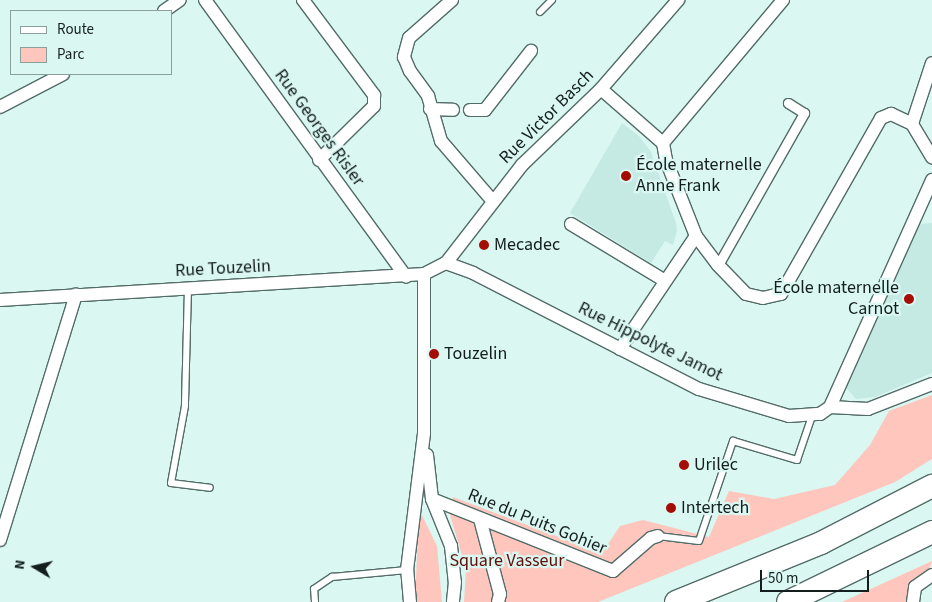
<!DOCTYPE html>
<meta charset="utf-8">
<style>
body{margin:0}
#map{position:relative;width:932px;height:602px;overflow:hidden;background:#daf7f2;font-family:"Source Sans 3",sans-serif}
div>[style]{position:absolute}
.built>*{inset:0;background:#c5eae4}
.green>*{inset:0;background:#fec6bc}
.roads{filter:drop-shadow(1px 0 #536c68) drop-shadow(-1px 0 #536c68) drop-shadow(0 1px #536c68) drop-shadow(0 -1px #536c68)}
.service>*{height:6px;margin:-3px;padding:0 3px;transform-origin:3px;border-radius:3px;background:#fff}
.pedestrian>*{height:9px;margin:-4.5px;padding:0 4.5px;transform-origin:4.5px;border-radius:4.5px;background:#fff}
.minor>*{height:12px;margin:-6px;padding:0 6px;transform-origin:6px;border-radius:6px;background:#fff}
.motorway>*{height:22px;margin:-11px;padding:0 11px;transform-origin:11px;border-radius:11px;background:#fff}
.dots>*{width:14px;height:14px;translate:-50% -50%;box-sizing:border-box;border:2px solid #daf7f2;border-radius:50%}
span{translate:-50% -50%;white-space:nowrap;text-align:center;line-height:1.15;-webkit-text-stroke:4.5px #daf7f2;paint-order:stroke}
.street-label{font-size:18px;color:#141e1d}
.poi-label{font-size:18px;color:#141e1d}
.left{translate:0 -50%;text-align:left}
.right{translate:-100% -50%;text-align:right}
.park-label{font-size:18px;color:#600e07}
.legend{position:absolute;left:10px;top:10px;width:162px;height:65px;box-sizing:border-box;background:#daf7f2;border:1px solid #8ba09d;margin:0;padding:6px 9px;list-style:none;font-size:15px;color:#141e1d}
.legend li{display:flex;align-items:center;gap:10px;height:25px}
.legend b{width:25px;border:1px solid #8ba09d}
.north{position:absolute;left:10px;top:542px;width:50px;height:50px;-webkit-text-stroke:4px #daf7f2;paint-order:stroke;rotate:279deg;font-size:14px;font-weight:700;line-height:20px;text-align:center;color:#141e1d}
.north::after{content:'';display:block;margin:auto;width:18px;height:22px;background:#141e1d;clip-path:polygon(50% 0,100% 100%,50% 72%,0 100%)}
.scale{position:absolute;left:760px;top:570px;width:109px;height:22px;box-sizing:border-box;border:2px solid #141e1d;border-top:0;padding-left:6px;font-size:15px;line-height:18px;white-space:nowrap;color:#141e1d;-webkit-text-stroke:4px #daf7f2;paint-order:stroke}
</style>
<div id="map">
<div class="built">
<div style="clip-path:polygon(622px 123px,640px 137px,651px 152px,676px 223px,677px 231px,673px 245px,665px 241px,651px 263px,570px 213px)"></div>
<div style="clip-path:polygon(932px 223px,932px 373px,875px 397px,856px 399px,846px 388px,920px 224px)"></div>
</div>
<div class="green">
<div style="clip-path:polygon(932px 395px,932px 459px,895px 482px,598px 602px,464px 602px,466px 569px,450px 515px,453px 497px,602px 553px,620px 526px,643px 520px,709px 537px,729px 491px,774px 499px,835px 485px,870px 445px,889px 411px)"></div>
<div style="clip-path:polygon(419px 509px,437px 546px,442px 602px,415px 602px)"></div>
<div style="clip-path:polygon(932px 561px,918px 602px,842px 602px)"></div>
</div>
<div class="roads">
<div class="service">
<div style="left:540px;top:12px;width:17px;rotate:-45deg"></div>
<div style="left:188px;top:288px;width:118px;rotate:91.5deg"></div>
<div style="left:185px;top:406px;width:78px;rotate:100.3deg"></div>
<div style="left:171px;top:483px;width:39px;rotate:7deg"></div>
<div style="left:658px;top:536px;width:41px;rotate:7deg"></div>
<div style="left:699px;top:541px;width:106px;rotate:-71.2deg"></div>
<div style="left:733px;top:441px;width:67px;rotate:16.5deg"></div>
<div style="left:797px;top:460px;width:46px;rotate:-71.2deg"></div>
<div style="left:315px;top:602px;width:13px;rotate:-94deg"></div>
<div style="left:314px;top:589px;width:22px;rotate:-34deg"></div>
<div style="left:332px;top:577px;width:75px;rotate:-5.3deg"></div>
</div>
<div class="pedestrian">
<div style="left:718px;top:265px;width:175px;rotate:-60.5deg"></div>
<div style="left:804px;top:113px;width:19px;rotate:-148deg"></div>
</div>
<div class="minor">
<div style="left:205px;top:0;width:342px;rotate:54deg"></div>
<div style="left:303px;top:0;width:119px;rotate:53.2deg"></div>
<div style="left:374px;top:95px;width:11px;rotate:90deg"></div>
<div style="left:374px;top:106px;width:77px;rotate:135.5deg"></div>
<div style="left:452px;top:0;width:57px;rotate:138.5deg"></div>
<div style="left:409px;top:38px;width:20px;rotate:105deg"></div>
<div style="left:404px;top:57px;width:15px;rotate:67deg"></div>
<div style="left:410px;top:71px;width:31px;rotate:54deg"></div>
<div style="left:428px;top:96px;width:47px;rotate:73.9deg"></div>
<div style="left:441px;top:141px;width:78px;rotate:49.2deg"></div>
<div style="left:783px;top:0;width:187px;rotate:130deg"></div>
<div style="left:663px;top:143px;width:17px;rotate:80deg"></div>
<div style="left:666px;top:160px;width:82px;rotate:68.5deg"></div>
<div style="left:696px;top:236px;width:36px;rotate:53deg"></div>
<div style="left:718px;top:265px;width:40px;rotate:46deg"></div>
<div style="left:746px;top:294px;width:17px;rotate:13deg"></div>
<div style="left:763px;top:298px;width:18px;rotate:-13deg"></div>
<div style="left:781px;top:294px;width:202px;rotate:-60.4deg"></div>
<div style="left:881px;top:118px;width:11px;rotate:-22deg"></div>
<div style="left:891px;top:114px;width:23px;rotate:25deg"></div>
<div style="left:912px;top:124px;width:39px;rotate:59deg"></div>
<div style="left:164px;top:11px;width:19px;rotate:-35deg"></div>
<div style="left:601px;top:89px;width:82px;rotate:41.1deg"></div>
<div style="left:0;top:107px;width:71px;rotate:-27.6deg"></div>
<div style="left:430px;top:109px;width:23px;rotate:2deg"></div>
<div style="left:470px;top:110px;width:15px"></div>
<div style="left:485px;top:110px;width:75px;rotate:-52.1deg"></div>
<div style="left:912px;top:124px;width:64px;rotate:-71.8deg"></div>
<div style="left:571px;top:224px;width:110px;rotate:31.2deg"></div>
<div style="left:446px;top:263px;width:29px;rotate:20deg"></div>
<div style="left:473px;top:273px;width:254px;rotate:27.2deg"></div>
<div style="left:699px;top:389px;width:94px;rotate:16.7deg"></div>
<div style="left:789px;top:416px;width:31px;rotate:-4deg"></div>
<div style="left:820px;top:414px;width:12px;rotate:-35deg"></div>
<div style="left:830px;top:407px;width:249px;rotate:-65.8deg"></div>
<div style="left:0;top:300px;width:425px;rotate:-3.5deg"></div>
<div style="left:424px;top:274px;width:25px;rotate:-27deg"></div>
<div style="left:446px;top:263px;width:124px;rotate:-52.2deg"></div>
<div style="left:522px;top:165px;width:110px;rotate:-43.9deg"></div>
<div style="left:601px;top:89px;width:118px;rotate:-49.1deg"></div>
<div style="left:620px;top:349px;width:136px;rotate:-56.1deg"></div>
<div style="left:830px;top:407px;width:38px;rotate:3deg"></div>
<div style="left:868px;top:409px;width:69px;rotate:-21.3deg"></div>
<div style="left:427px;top:455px;width:44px;rotate:83.5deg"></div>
<div style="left:432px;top:499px;width:51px;rotate:68deg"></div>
<div style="left:451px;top:546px;width:36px;rotate:84deg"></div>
<div style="left:455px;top:582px;width:20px;rotate:96deg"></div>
<div style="left:432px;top:499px;width:195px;rotate:21.7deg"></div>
<div style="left:613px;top:571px;width:50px;rotate:-41deg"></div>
<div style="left:651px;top:538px;width:7px;rotate:-16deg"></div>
<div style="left:480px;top:519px;width:78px;rotate:75.1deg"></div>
<div style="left:500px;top:594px;width:8px;rotate:104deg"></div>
<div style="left:0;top:540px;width:257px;rotate:-72.8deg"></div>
<div style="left:410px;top:602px;width:32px;rotate:-95deg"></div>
<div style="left:407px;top:570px;width:138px;rotate:-82.9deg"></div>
<div style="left:424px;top:433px;width:159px;rotate:-90deg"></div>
<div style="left:913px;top:602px;width:15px;rotate:-82deg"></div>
<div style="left:915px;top:587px;width:21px;rotate:-35deg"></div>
</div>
<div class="motorway">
<div style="left:676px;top:602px;width:157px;rotate:-22.1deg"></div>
<div style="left:821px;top:543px;width:125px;rotate:-27.2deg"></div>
<div style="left:788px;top:602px;width:160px;rotate:-25.9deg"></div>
</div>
</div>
<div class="dots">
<div style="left:626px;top:176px;background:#a40e05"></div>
<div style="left:484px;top:245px;background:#a40e05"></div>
<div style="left:909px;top:299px;background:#a40e05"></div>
<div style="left:434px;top:354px;background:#a40e05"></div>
<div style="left:684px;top:465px;background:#a40e05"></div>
<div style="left:671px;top:508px;background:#a40e05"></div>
</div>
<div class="street-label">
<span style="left:547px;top:117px;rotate:-45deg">Rue Victor Basch</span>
<span style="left:319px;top:128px;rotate:54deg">Rue Georges Risler</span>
<span style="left:223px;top:269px;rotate:-3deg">Rue Touzelin</span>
<span style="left:650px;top:342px;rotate:26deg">Rue Hippolyte Jamot</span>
<span style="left:537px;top:522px;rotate:22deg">Rue du Puits Gohier</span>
</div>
<div class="poi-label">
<span class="left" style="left:636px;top:176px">École maternelle<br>Anne Frank</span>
<span class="left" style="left:494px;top:245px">Mecadec</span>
<span class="right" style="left:899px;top:299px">École maternelle<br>Carnot</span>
<span class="left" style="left:444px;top:354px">Touzelin</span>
<span class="left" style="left:694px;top:465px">Urilec</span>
<span class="left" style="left:681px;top:508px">Intertech</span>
</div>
<div class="park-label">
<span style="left:507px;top:561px">Square Vasseur</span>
</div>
<ul class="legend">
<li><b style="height:6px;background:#fff"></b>Route</li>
<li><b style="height:14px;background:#fec6bc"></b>Parc</li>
</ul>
<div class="north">N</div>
<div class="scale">50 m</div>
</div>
